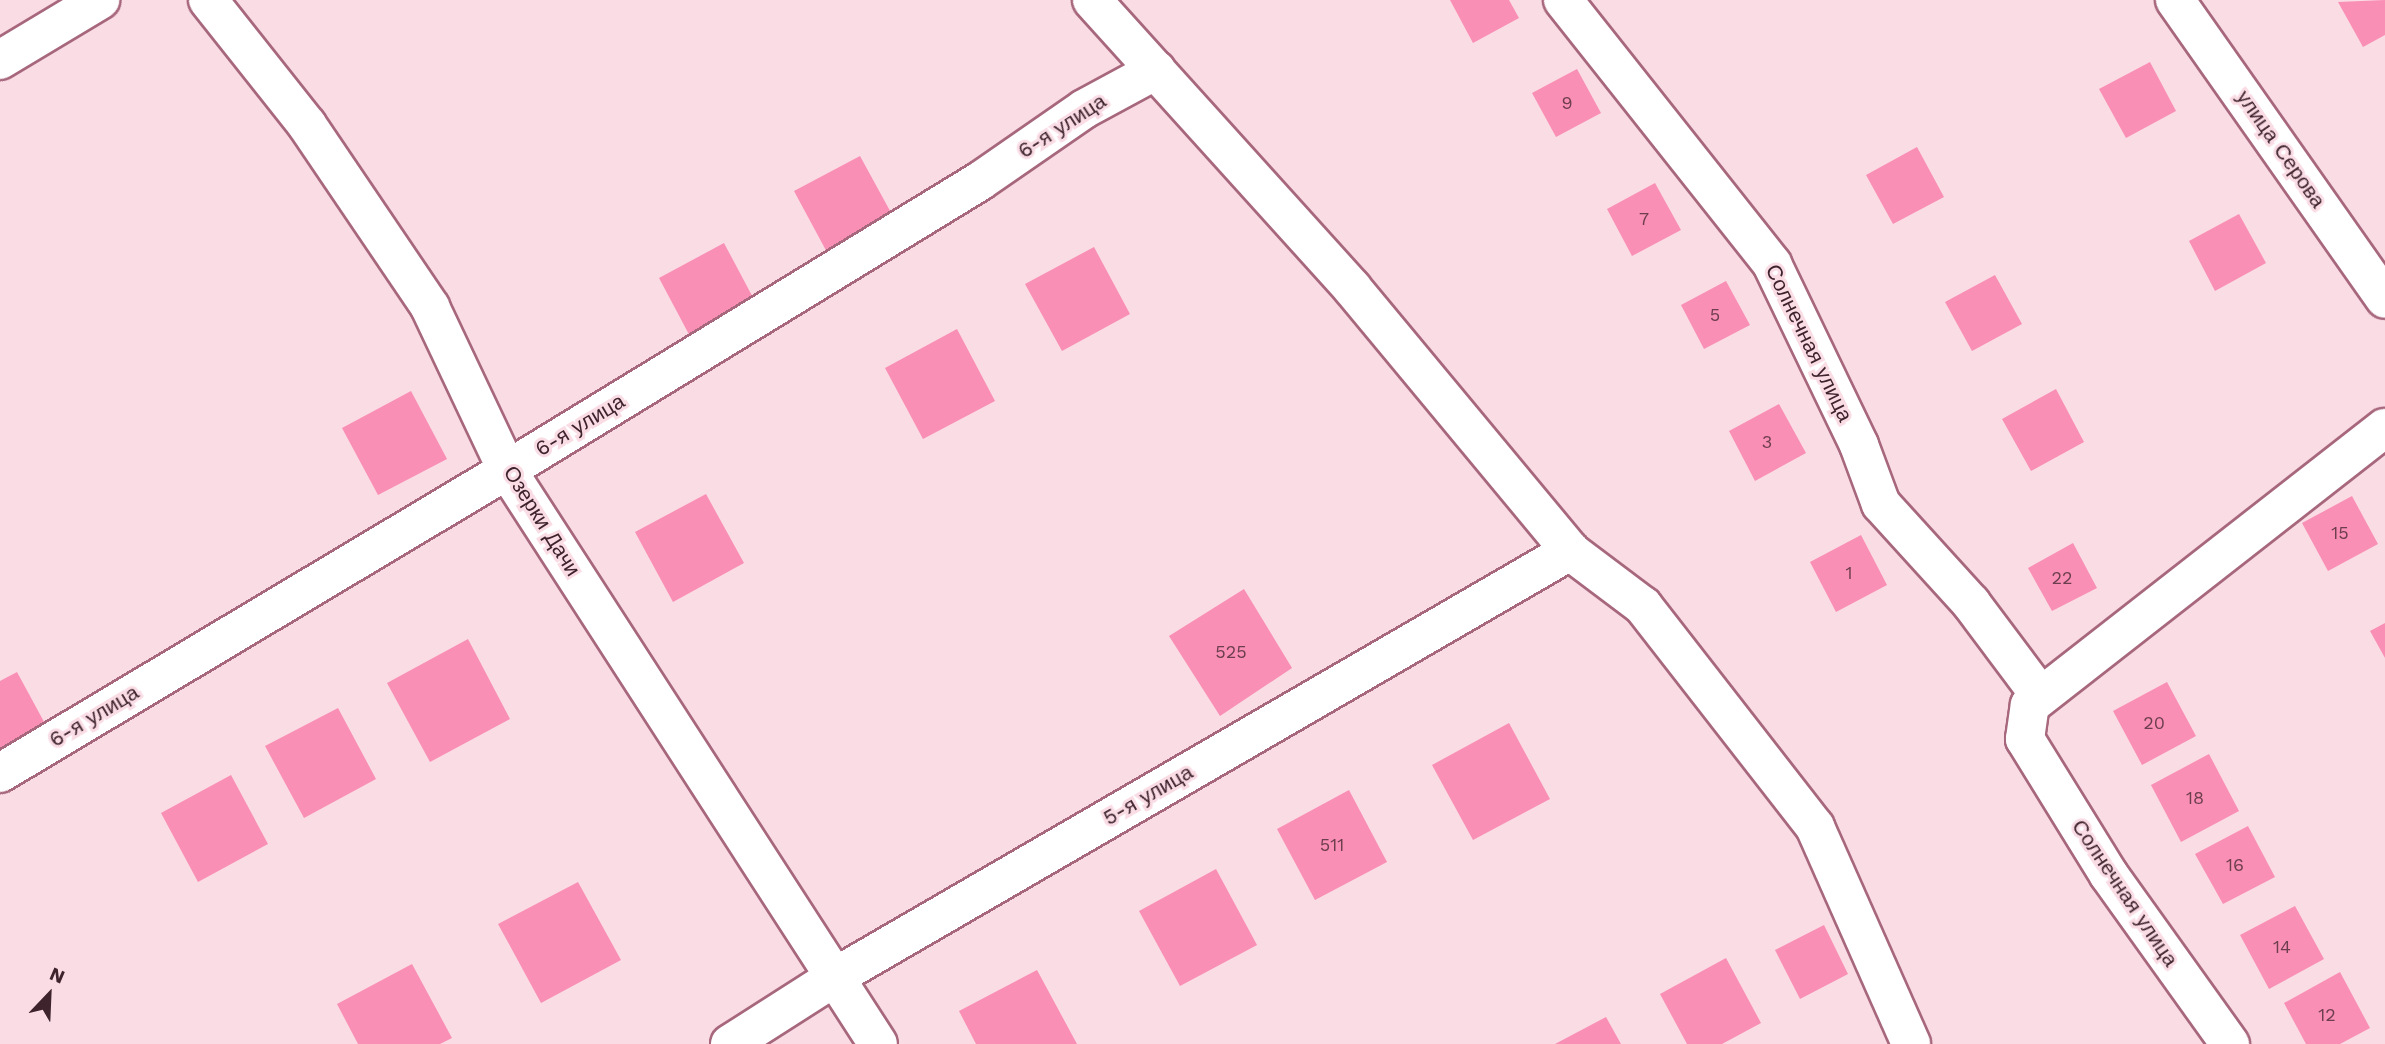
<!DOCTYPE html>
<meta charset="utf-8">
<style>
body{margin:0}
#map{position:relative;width:2385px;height:1044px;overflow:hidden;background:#fadce5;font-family:"Work Sans",sans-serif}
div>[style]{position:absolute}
.building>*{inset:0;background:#f98fb4}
.roads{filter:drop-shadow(2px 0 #a7677c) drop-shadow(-2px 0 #a7677c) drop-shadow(0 2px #a7677c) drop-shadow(0 -2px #a7677c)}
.minor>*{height:38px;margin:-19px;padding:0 19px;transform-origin:19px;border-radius:19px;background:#fff}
span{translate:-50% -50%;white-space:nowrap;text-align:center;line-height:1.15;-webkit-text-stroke:6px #fadce5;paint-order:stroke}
.number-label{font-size:18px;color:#6d3e4e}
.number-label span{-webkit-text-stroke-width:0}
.street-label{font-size:21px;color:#3e232c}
.north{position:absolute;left:14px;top:960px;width:70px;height:70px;-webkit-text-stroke:5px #fadce5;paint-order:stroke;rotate:23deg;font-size:19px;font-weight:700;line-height:28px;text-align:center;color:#3e232c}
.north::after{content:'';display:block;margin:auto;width:24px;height:32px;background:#3e232c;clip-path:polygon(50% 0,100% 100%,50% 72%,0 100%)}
</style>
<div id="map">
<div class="building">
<div style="clip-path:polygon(1450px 0,1509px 0,1519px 18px,1473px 43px)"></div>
<div style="clip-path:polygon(2385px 0,2385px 35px,2363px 47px,2338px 2px)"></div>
<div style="clip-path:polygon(2150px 62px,2176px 111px,2126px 138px,2099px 89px)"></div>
<div style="clip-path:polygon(1577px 69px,1601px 113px,1556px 137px,1532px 93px)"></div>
<div style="clip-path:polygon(1917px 147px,1944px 197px,1893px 224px,1866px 175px)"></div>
<div style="clip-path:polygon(860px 156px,895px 220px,829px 256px,794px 191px)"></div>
<div style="clip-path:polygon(1655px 183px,1681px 230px,1632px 256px,1607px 209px)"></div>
<div style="clip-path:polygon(2239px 214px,2266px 263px,2215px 291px,2189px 241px)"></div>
<div style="clip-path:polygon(724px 243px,758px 307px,693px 342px,659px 278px)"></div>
<div style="clip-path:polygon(1094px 247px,1130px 314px,1062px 351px,1025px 284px)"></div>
<div style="clip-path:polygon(1995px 275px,2022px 324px,1972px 351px,1945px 302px)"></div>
<div style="clip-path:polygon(1726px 281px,1750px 325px,1704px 349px,1681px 305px)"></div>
<div style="clip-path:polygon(957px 329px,995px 401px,923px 439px,885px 368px)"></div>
<div style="clip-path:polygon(2056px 389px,2084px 442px,2031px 471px,2002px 419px)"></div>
<div style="clip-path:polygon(411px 391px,447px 459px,378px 495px,342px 428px)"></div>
<div style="clip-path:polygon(1779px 404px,1806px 453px,1755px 481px,1729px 431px)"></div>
<div style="clip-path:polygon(706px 494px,744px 563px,673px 602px,635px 532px)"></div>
<div style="clip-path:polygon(2352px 496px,2378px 544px,2328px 571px,2302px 523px)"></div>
<div style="clip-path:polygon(1861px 535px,1887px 585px,1836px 612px,1810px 562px)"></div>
<div style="clip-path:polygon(2073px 543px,2097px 588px,2052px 611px,2028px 568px)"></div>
<div style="clip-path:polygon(1244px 589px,1292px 668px,1220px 716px,1169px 636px)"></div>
<div style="clip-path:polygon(2385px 623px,2385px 658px,2370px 631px)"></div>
<div style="clip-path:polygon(468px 639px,510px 719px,430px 762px,387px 683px)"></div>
<div style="clip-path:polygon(17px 672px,49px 731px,0 758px,0 681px)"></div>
<div style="clip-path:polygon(2167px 682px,2196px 736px,2142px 765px,2113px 711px)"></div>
<div style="clip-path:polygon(338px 708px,376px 779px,304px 818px,265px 746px)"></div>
<div style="clip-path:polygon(1509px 723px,1550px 799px,1473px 840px,1432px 765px)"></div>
<div style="clip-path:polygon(2209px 754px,2239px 811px,2181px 842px,2151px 785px)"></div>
<div style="clip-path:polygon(231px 775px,268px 844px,198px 882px,161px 813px)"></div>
<div style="clip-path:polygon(1349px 790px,1387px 862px,1315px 900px,1277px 829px)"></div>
<div style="clip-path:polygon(2248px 826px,2275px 877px,2223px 904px,2195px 854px)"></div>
<div style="clip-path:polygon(1216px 869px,1257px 945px,1180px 986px,1139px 911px)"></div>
<div style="clip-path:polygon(578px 882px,621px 960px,541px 1003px,498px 924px)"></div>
<div style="clip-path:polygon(2295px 906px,2324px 959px,2269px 989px,2240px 935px)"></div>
<div style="clip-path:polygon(1824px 925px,1848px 974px,1800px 999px,1775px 950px)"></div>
<div style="clip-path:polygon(1726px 958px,1761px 1023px,1722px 1044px,1687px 1044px,1660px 994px)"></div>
<div style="clip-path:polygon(412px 964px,452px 1038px,440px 1044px,358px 1044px,337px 1004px)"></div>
<div style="clip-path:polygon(1037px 970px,1077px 1044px,976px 1044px,959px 1011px)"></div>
<div style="clip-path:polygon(2340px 972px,2370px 1028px,2340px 1044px,2306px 1044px,2284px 1003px)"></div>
<div style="clip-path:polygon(1606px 1017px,1621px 1044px,1555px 1044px)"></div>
</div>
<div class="roads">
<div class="minor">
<div style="left:208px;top:0;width:159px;rotate:51.6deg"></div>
<div style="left:307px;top:125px;width:220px;rotate:55.9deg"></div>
<div style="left:430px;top:307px;width:180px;rotate:64.7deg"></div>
<div style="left:507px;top:470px;width:683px;rotate:57.12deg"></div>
<div style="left:1092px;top:0;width:388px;rotate:47.9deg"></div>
<div style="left:1352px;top:288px;width:342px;rotate:50.3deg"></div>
<div style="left:1570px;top:551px;width:91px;rotate:37deg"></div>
<div style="left:1643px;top:606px;width:280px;rotate:52.1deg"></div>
<div style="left:1815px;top:827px;width:237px;rotate:66.1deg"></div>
<div style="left:1563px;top:0;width:337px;rotate:51.6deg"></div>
<div style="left:1772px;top:264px;width:201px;rotate:64.3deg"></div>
<div style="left:1859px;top:445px;width:63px;rotate:69.6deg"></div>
<div style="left:1881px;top:504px;width:134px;rotate:47.7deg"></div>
<div style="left:1971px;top:603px;width:114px;rotate:53.2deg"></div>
<div style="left:2175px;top:0;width:365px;rotate:54.9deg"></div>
<div style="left:0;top:60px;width:117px;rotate:-31deg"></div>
<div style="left:0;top:773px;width:591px;rotate:-30.86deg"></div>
<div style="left:507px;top:470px;width:554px;rotate:-31.42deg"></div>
<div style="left:980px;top:181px;width:126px;rotate:-34.7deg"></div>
<div style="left:1084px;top:109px;width:82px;rotate:-28.4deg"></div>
<div style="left:730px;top:1044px;width:125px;rotate:-32.5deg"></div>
<div style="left:835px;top:977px;width:850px;rotate:-30.1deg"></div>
<div style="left:2230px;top:1044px;width:208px;rotate:-125.6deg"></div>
<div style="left:2109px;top:875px;width:160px;rotate:-121.7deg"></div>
<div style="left:2025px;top:739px;width:34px;rotate:-82deg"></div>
<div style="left:2030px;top:705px;width:450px;rotate:-38deg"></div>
</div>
</div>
<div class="number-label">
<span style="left:1567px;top:103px">9</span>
<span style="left:1644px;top:219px">7</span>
<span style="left:1715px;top:315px">5</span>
<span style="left:1767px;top:442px">3</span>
<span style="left:2340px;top:533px">15</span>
<span style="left:1849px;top:573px">1</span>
<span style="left:2062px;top:578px">22</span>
<span style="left:1231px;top:652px">525</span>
<span style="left:2154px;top:723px">20</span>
<span style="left:2195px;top:798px">18</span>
<span style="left:1332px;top:845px">511</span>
<span style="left:2235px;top:865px">16</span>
<span style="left:2282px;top:947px">14</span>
<span style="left:2327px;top:1015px">12</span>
</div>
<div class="street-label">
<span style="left:1062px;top:126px;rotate:-33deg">6-я улица</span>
<span style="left:2281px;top:149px;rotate:55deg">улица Серова</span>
<span style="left:1809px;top:343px;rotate:64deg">Солнечная улица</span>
<span style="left:580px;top:425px;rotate:-31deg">6-я улица</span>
<span style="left:542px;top:521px;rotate:58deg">Озерки Дачи</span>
<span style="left:94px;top:716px;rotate:-31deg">6-я улица</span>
<span style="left:1148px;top:795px;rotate:-30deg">5-я улица</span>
<span style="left:2125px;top:893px;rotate:56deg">Солнечная улица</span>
</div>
<div class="north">N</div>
</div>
